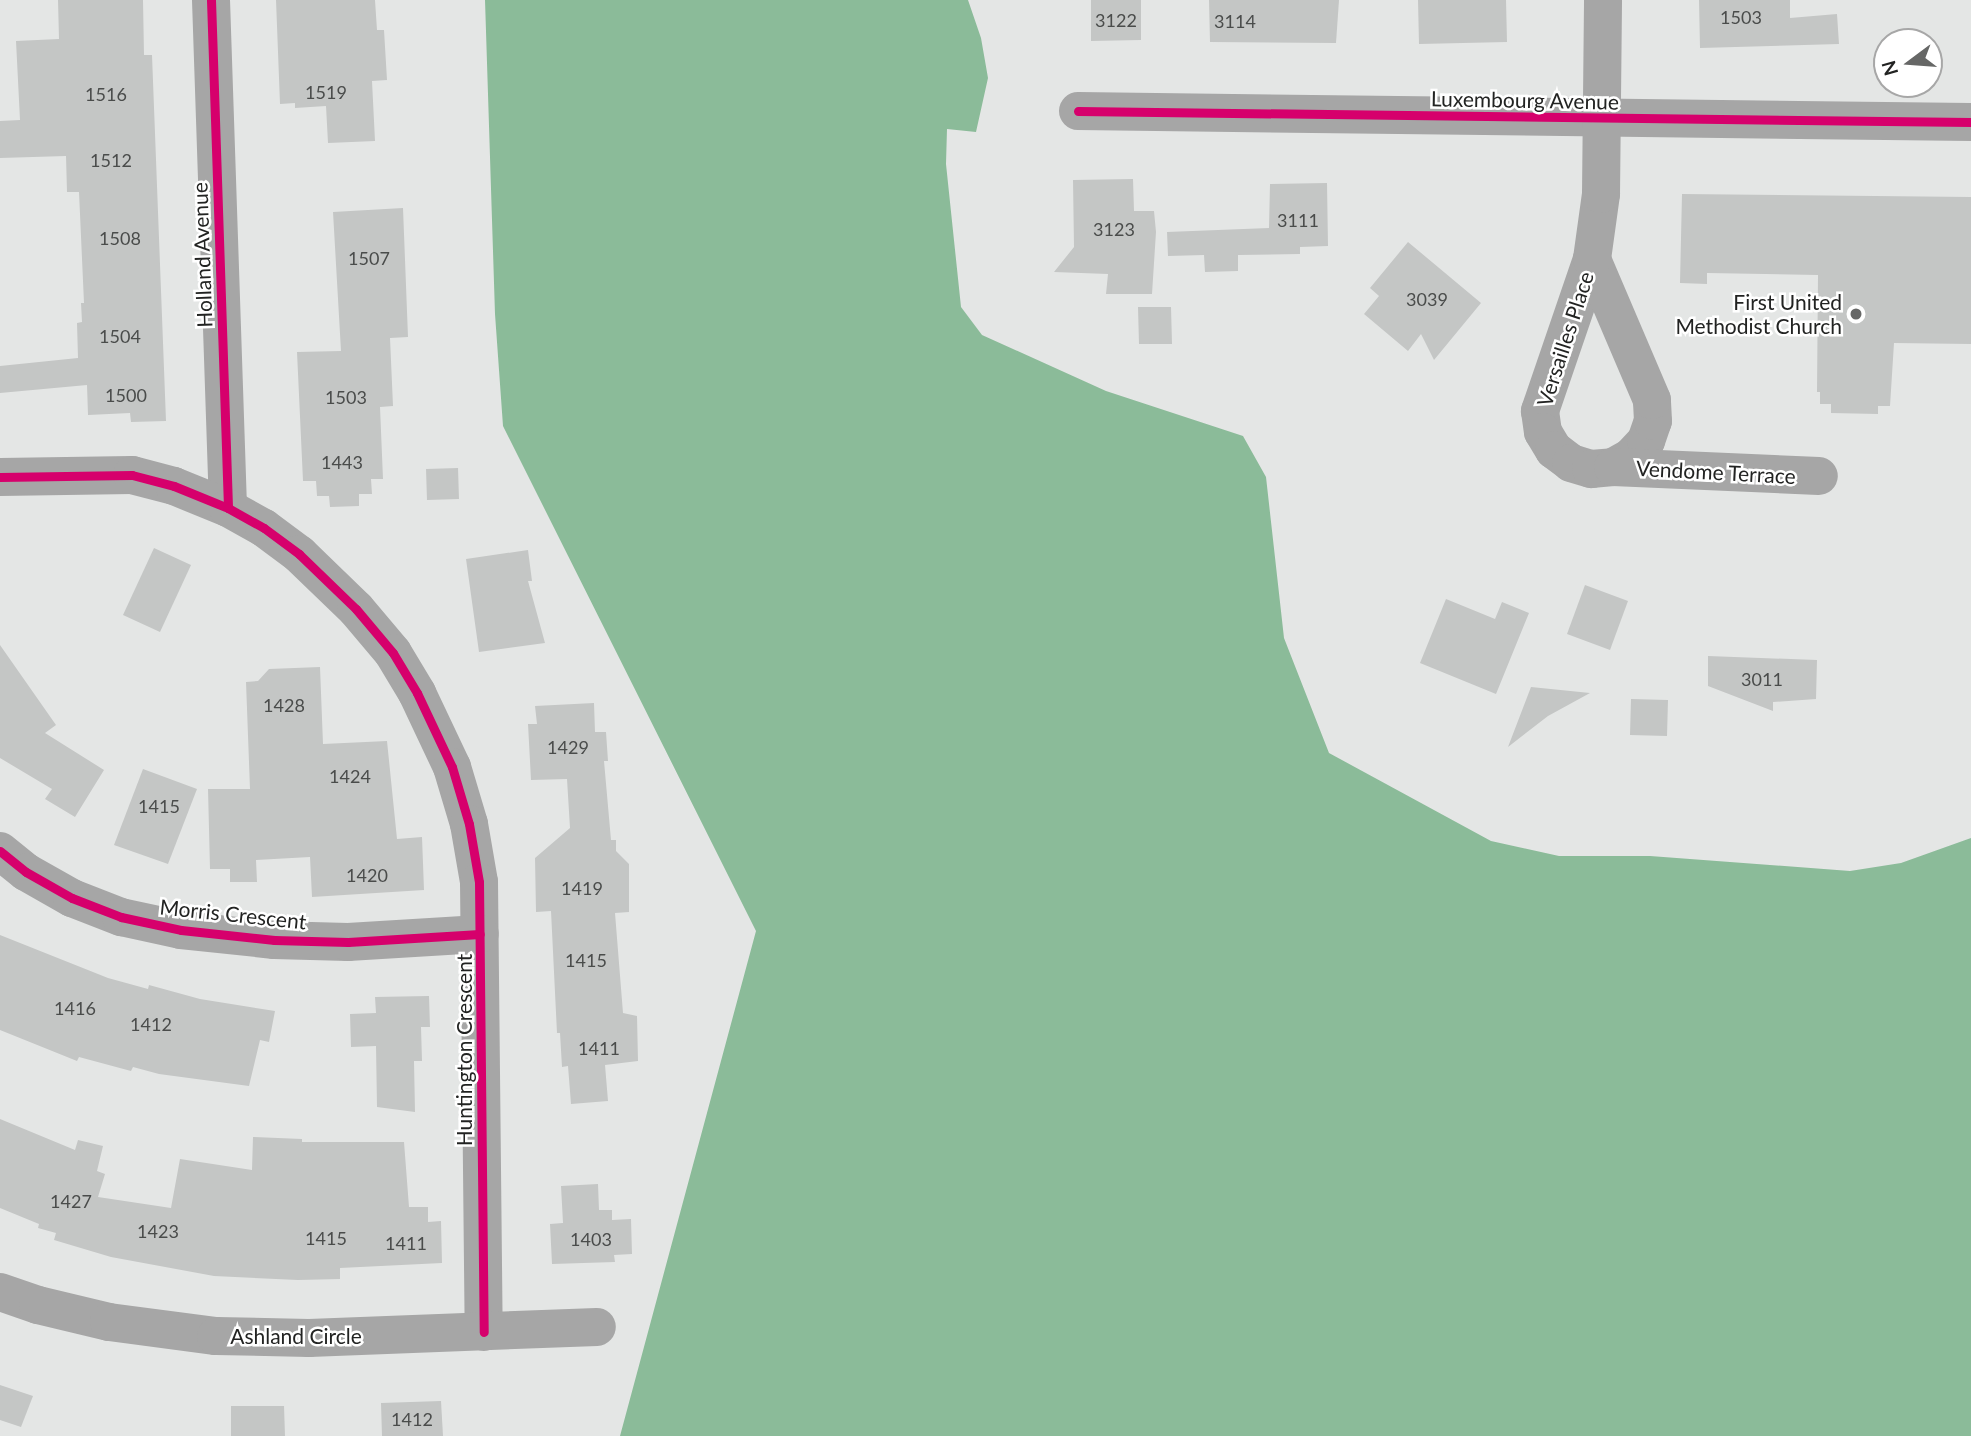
<!DOCTYPE html>
<style>
body{margin:0}
#map{position:relative;width:1971px;height:1436px;overflow:hidden;background:#e4e6e5;font-family:Lato,sans-serif}
div>[style]{position:absolute}
.water>*{inset:0;background:#8bbb99}
.building>*{inset:0;background:#c4c6c5}
.minor>*{height:38px;margin:-19px;padding:0 19px;transform-origin:19px;border-radius:19px;background:#a6a6a6}
.cycleway>*{height:9px;margin:-4.5px;padding:0 4.5px;transform-origin:4.5px;border-radius:4.5px;background:#d6006c}
.dots>*{width:19px;height:19px;translate:-50% -50%;box-sizing:border-box;border:4px solid #fff;border-radius:50%}
span{translate:-50% -50%;white-space:nowrap;text-align:center;line-height:1.15;-webkit-text-stroke:5px #fff;paint-order:stroke}
.number-label{font-size:18px;color:#4a4c4b}
.number-label span{-webkit-text-stroke-width:0}
.street-label{font-size:21px;color:#222322}
.poi-label{font-size:21px;color:#222322}
.right{translate:-100% -50%;text-align:right}
.north{position:absolute;left:1873px;top:28px;width:70px;height:70px;box-sizing:border-box;background:#fff;border:2px solid #a7a7a7;border-radius:50%;rotate:254deg;font-size:19px;font-weight:700;line-height:28px;text-align:center;color:#222322}
.north::after{content:'';display:block;margin:auto;width:24px;height:32px;background:#666766;clip-path:polygon(50% 0,100% 100%,50% 72%,0 100%)}
</style>
<div id="map">
<div class="water">
<div style="clip-path:polygon(485px 0,968px 0,981px 38px,988px 78px,976px 132px,947px 129px,946px 164px,961px 307px,982px 335px,1106px 391px,1243px 436px,1266px 477px,1284px 638px,1329px 753px,1491px 841px,1559px 856px,1650px 856px,1850px 871px,1901px 863px,1971px 838px,1971px 1436px,620px 1436px,756px 931px,503px 426px,495px 314px)"></div>
</div>
<div class="building">
<div style="clip-path:polygon(58px 0,143px 0,144px 55px,152px 55px,166px 421px,131px 422px,130px 413px,88px 415px,87px 385px,0 393px,0 366px,78px 358px,77px 323px,82px 322px,81px 303px,84px 303px,79px 192px,67px 192px,66px 156px,0 158px,0 121px,20px 120px,16px 41px,59px 39px)"></div>
<div style="clip-path:polygon(276px 0,375px 0,377px 30px,384px 30px,387px 80px,372px 81px,375px 141px,328px 143px,326px 106px,295px 108px,295px 103px,280px 104px)"></div>
<div style="clip-path:polygon(1091px 0,1141px 0,1141px 40px,1091px 41px)"></div>
<div style="clip-path:polygon(1209px 0,1339px 0,1336px 43px,1210px 42px)"></div>
<div style="clip-path:polygon(1418px 0,1506px 0,1507px 42px,1419px 44px)"></div>
<div style="clip-path:polygon(1699px 0,1790px 0,1790px 18px,1837px 14px,1839px 44px,1700px 48px)"></div>
<div style="clip-path:polygon(1133px 179px,1134px 211px,1154px 211px,1156px 232px,1152px 294px,1106px 294px,1108px 274px,1054px 272px,1074px 247px,1073px 180px)"></div>
<div style="clip-path:polygon(1327px 183px,1328px 246px,1300px 247px,1300px 254px,1238px 255px,1238px 271px,1205px 272px,1204px 255px,1168px 256px,1167px 232px,1269px 228px,1270px 184px)"></div>
<div style="clip-path:polygon(1682px 194px,1971px 197px,1971px 344px,1894px 343px,1890px 406px,1878px 406px,1878px 414px,1831px 413px,1831px 404px,1820px 404px,1820px 392px,1817px 392px,1818px 275px,1707px 273px,1707px 284px,1680px 283px)"></div>
<div style="clip-path:polygon(403px 208px,408px 337px,390px 338px,393px 406px,380px 407px,383px 479px,371px 479px,372px 494px,359px 494px,359px 506px,330px 507px,329px 496px,317px 496px,316px 481px,303px 481px,297px 352px,341px 351px,333px 212px)"></div>
<div style="clip-path:polygon(1408px 242px,1481px 303px,1434px 360px,1421px 334px,1408px 351px,1364px 314px,1379px 296px,1370px 288px)"></div>
<div style="clip-path:polygon(1138px 307px,1171px 307px,1172px 344px,1139px 344px)"></div>
<div style="clip-path:polygon(458px 468px,459px 499px,427px 500px,426px 469px)"></div>
<div style="clip-path:polygon(154px 548px,191px 565px,160px 632px,123px 615px)"></div>
<div style="clip-path:polygon(528px 550px,532px 581px,528px 581px,545px 643px,479px 652px,466px 559px)"></div>
<div style="clip-path:polygon(1585px 585px,1628px 601px,1610px 650px,1567px 634px)"></div>
<div style="clip-path:polygon(1446px 599px,1495px 619px,1502px 602px,1529px 613px,1496px 694px,1420px 663px)"></div>
<div style="clip-path:polygon(0 645px,56px 725px,45px 733px,104px 770px,75px 817px,45px 799px,52px 789px,0 758px)"></div>
<div style="clip-path:polygon(1708px 656px,1817px 660px,1816px 699px,1773px 702px,1773px 711px,1708px 686px)"></div>
<div style="clip-path:polygon(320px 667px,323px 744px,387px 741px,397px 839px,422px 837px,424px 890px,312px 897px,310px 857px,256px 860px,257px 882px,230px 882px,230px 869px,210px 869px,208px 789px,250px 789px,246px 682px,258px 681px,269px 669px)"></div>
<div style="clip-path:polygon(1531px 687px,1590px 693px,1548px 716px,1508px 747px)"></div>
<div style="clip-path:polygon(1631px 699px,1668px 700px,1667px 736px,1630px 735px)"></div>
<div style="clip-path:polygon(594px 703px,595px 732px,606px 732px,608px 761px,604px 761px,611px 840px,616px 840px,616px 851px,629px 864px,629px 912px,615px 913px,623px 1013px,637px 1016px,638px 1061px,605px 1065px,608px 1101px,571px 1104px,568px 1066px,562px 1067px,560px 1033px,557px 1033px,551px 911px,536px 912px,535px 858px,570px 828px,567px 779px,531px 780px,528px 724px,537px 724px,535px 706px)"></div>
<div style="clip-path:polygon(143px 769px,197px 789px,168px 864px,114px 845px)"></div>
<div style="clip-path:polygon(0 935px,108px 978px,148px 989px,149px 985px,200px 999px,275px 1011px,269px 1042px,260px 1040px,249px 1086px,159px 1074px,133px 1067px,131px 1071px,79px 1057px,77px 1061px,0 1030px)"></div>
<div style="clip-path:polygon(429px 996px,430px 1027px,421px 1027px,422px 1061px,414px 1061px,415px 1112px,377px 1107px,376px 1046px,351px 1047px,350px 1014px,376px 1013px,375px 997px)"></div>
<div style="clip-path:polygon(0 1119px,75px 1150px,78px 1140px,103px 1146px,97px 1171px,105px 1174px,98px 1197px,171px 1208px,180px 1159px,252px 1170px,253px 1137px,302px 1139px,302px 1142px,404px 1142px,409px 1207px,428px 1207px,428px 1222px,441px 1221px,442px 1263px,340px 1268px,340px 1279px,298px 1280px,214px 1276px,111px 1257px,54px 1240px,56px 1233px,38px 1228px,39px 1224px,0 1208px)"></div>
<div style="clip-path:polygon(598px 1184px,599px 1210px,612px 1210px,612px 1220px,631px 1219px,632px 1254px,614px 1255px,615px 1262px,552px 1264px,550px 1224px,563px 1223px,561px 1186px)"></div>
<div style="clip-path:polygon(0 1385px,33px 1396px,21px 1427px,0 1420px)"></div>
<div style="clip-path:polygon(441px 1401px,443px 1436px,382px 1436px,381px 1403px)"></div>
<div style="clip-path:polygon(231px 1406px,284px 1406px,285px 1436px,231px 1436px)"></div>
</div>
<div class="minor">
<div style="left:211px;top:0;width:508px;rotate:88.08deg"></div>
<div style="left:1078px;top:111px;width:893px;rotate:0.71deg"></div>
<div style="left:1592px;top:259px;width:161px;rotate:108.9deg"></div>
<div style="left:1540px;top:411px;width:21px;rotate:82deg"></div>
<div style="left:1543px;top:432px;width:21px;rotate:59deg"></div>
<div style="left:1554px;top:450px;width:21px;rotate:37deg"></div>
<div style="left:1571px;top:463px;width:21px;rotate:17deg"></div>
<div style="left:1591px;top:469px;width:22px;rotate:-5deg"></div>
<div style="left:1613px;top:467px;width:21px;rotate:-29deg"></div>
<div style="left:1631px;top:457px;width:22px;rotate:-47deg"></div>
<div style="left:1646px;top:441px;width:21px;rotate:-71deg"></div>
<div style="left:1653px;top:421px;width:21px;rotate:-93deg"></div>
<div style="left:1652px;top:400px;width:153px;rotate:-113.1deg"></div>
<div style="left:1592px;top:259px;width:66px;rotate:-82.1deg"></div>
<div style="left:1601px;top:194px;width:194px;rotate:-89.4deg"></div>
<div style="left:1613px;top:467px;width:206px;rotate:2.5deg"></div>
<div style="left:0;top:477px;width:132px;rotate:-0.9deg"></div>
<div style="left:132px;top:475px;width:43px;rotate:14.7deg"></div>
<div style="left:174px;top:486px;width:58px;rotate:22.2deg"></div>
<div style="left:228px;top:508px;width:41px;rotate:29.1deg"></div>
<div style="left:264px;top:528px;width:44px;rotate:36.6deg"></div>
<div style="left:299px;top:554px;width:79px;rotate:44deg"></div>
<div style="left:356px;top:609px;width:57px;rotate:49.9deg"></div>
<div style="left:393px;top:653px;width:47px;rotate:59deg"></div>
<div style="left:417px;top:693px;width:82px;rotate:64.7deg"></div>
<div style="left:452px;top:767px;width:59px;rotate:73.4deg"></div>
<div style="left:469px;top:824px;width:59px;rotate:80.2deg"></div>
<div style="left:479px;top:882px;width:450px;rotate:89.4deg"></div>
<div style="left:0;top:851px;width:33px;rotate:39deg"></div>
<div style="left:26px;top:872px;width:53px;rotate:29.5deg"></div>
<div style="left:72px;top:898px;width:53px;rotate:21.2deg"></div>
<div style="left:121px;top:917px;width:61px;rotate:12.2deg"></div>
<div style="left:181px;top:930px;width:94px;rotate:6.1deg"></div>
<div style="left:274px;top:940px;width:74px;rotate:1.5deg"></div>
<div style="left:348px;top:942px;width:132px;rotate:-3.5deg"></div>
<div style="left:0;top:1292px;width:40px;rotate:18.9deg"></div>
<div style="left:38px;top:1305px;width:73px;rotate:13.5deg"></div>
<div style="left:109px;top:1322px;width:108px;rotate:7.5deg"></div>
<div style="left:216px;top:1336px;width:93px;rotate:1.2deg"></div>
<div style="left:309px;top:1338px;width:288px;rotate:-2.2deg"></div>
</div>
<div class="cycleway">
<div style="left:211px;top:0;width:508px;rotate:88.08deg"></div>
<div style="left:1078px;top:111px;width:893px;rotate:0.71deg"></div>
<div style="left:0;top:477px;width:132px;rotate:-0.9deg"></div>
<div style="left:132px;top:475px;width:43px;rotate:14.7deg"></div>
<div style="left:174px;top:486px;width:58px;rotate:22.2deg"></div>
<div style="left:228px;top:508px;width:41px;rotate:29.1deg"></div>
<div style="left:264px;top:528px;width:44px;rotate:36.6deg"></div>
<div style="left:299px;top:554px;width:79px;rotate:44deg"></div>
<div style="left:356px;top:609px;width:57px;rotate:49.9deg"></div>
<div style="left:393px;top:653px;width:47px;rotate:59deg"></div>
<div style="left:417px;top:693px;width:82px;rotate:64.7deg"></div>
<div style="left:452px;top:767px;width:59px;rotate:73.4deg"></div>
<div style="left:469px;top:824px;width:59px;rotate:80.2deg"></div>
<div style="left:479px;top:882px;width:450px;rotate:89.4deg"></div>
<div style="left:0;top:851px;width:33px;rotate:39deg"></div>
<div style="left:26px;top:872px;width:53px;rotate:29.5deg"></div>
<div style="left:72px;top:898px;width:53px;rotate:21.2deg"></div>
<div style="left:121px;top:917px;width:61px;rotate:12.2deg"></div>
<div style="left:181px;top:930px;width:94px;rotate:6.1deg"></div>
<div style="left:274px;top:940px;width:74px;rotate:1.5deg"></div>
<div style="left:348px;top:942px;width:132px;rotate:-3.5deg"></div>
</div>
<div class="dots">
<div style="left:1856px;top:314px;background:#666766"></div>
</div>
<div class="number-label">
<span style="left:1741px;top:17px">1503</span>
<span style="left:1116px;top:20px">3122</span>
<span style="left:1235px;top:21px">3114</span>
<span style="left:326px;top:92px">1519</span>
<span style="left:106px;top:94px">1516</span>
<span style="left:111px;top:160px">1512</span>
<span style="left:1298px;top:220px">3111</span>
<span style="left:1114px;top:229px">3123</span>
<span style="left:120px;top:238px">1508</span>
<span style="left:369px;top:258px">1507</span>
<span style="left:1427px;top:299px">3039</span>
<span style="left:120px;top:336px">1504</span>
<span style="left:126px;top:395px">1500</span>
<span style="left:346px;top:397px">1503</span>
<span style="left:342px;top:462px">1443</span>
<span style="left:1762px;top:679px">3011</span>
<span style="left:284px;top:705px">1428</span>
<span style="left:568px;top:747px">1429</span>
<span style="left:350px;top:776px">1424</span>
<span style="left:159px;top:806px">1415</span>
<span style="left:367px;top:875px">1420</span>
<span style="left:582px;top:888px">1419</span>
<span style="left:586px;top:960px">1415</span>
<span style="left:75px;top:1008px">1416</span>
<span style="left:151px;top:1024px">1412</span>
<span style="left:599px;top:1048px">1411</span>
<span style="left:71px;top:1201px">1427</span>
<span style="left:158px;top:1231px">1423</span>
<span style="left:326px;top:1238px">1415</span>
<span style="left:591px;top:1239px">1403</span>
<span style="left:406px;top:1243px">1411</span>
<span style="left:412px;top:1419px">1412</span>
</div>
<div class="street-label">
<span style="left:1525px;top:100px;rotate:1deg">Luxembourg Avenue</span>
<span style="left:202px;top:255px;rotate:-92deg">Holland Avenue</span>
<span style="left:1565px;top:339px;rotate:-72deg">Versailles Place</span>
<span style="left:1716px;top:472px;rotate:3deg">Vendome Terrace</span>
<span style="left:233px;top:914px;rotate:6deg">Morris Crescent</span>
<span style="left:464px;top:1050px;rotate:-90deg">Huntington Crescent</span>
<span style="left:296px;top:1336px">Ashland Circle</span>
</div>
<div class="poi-label">
<span class="right" style="left:1842px;top:314px">First United<br>Methodist Church</span>
</div>
<div class="north">N</div>
</div>
